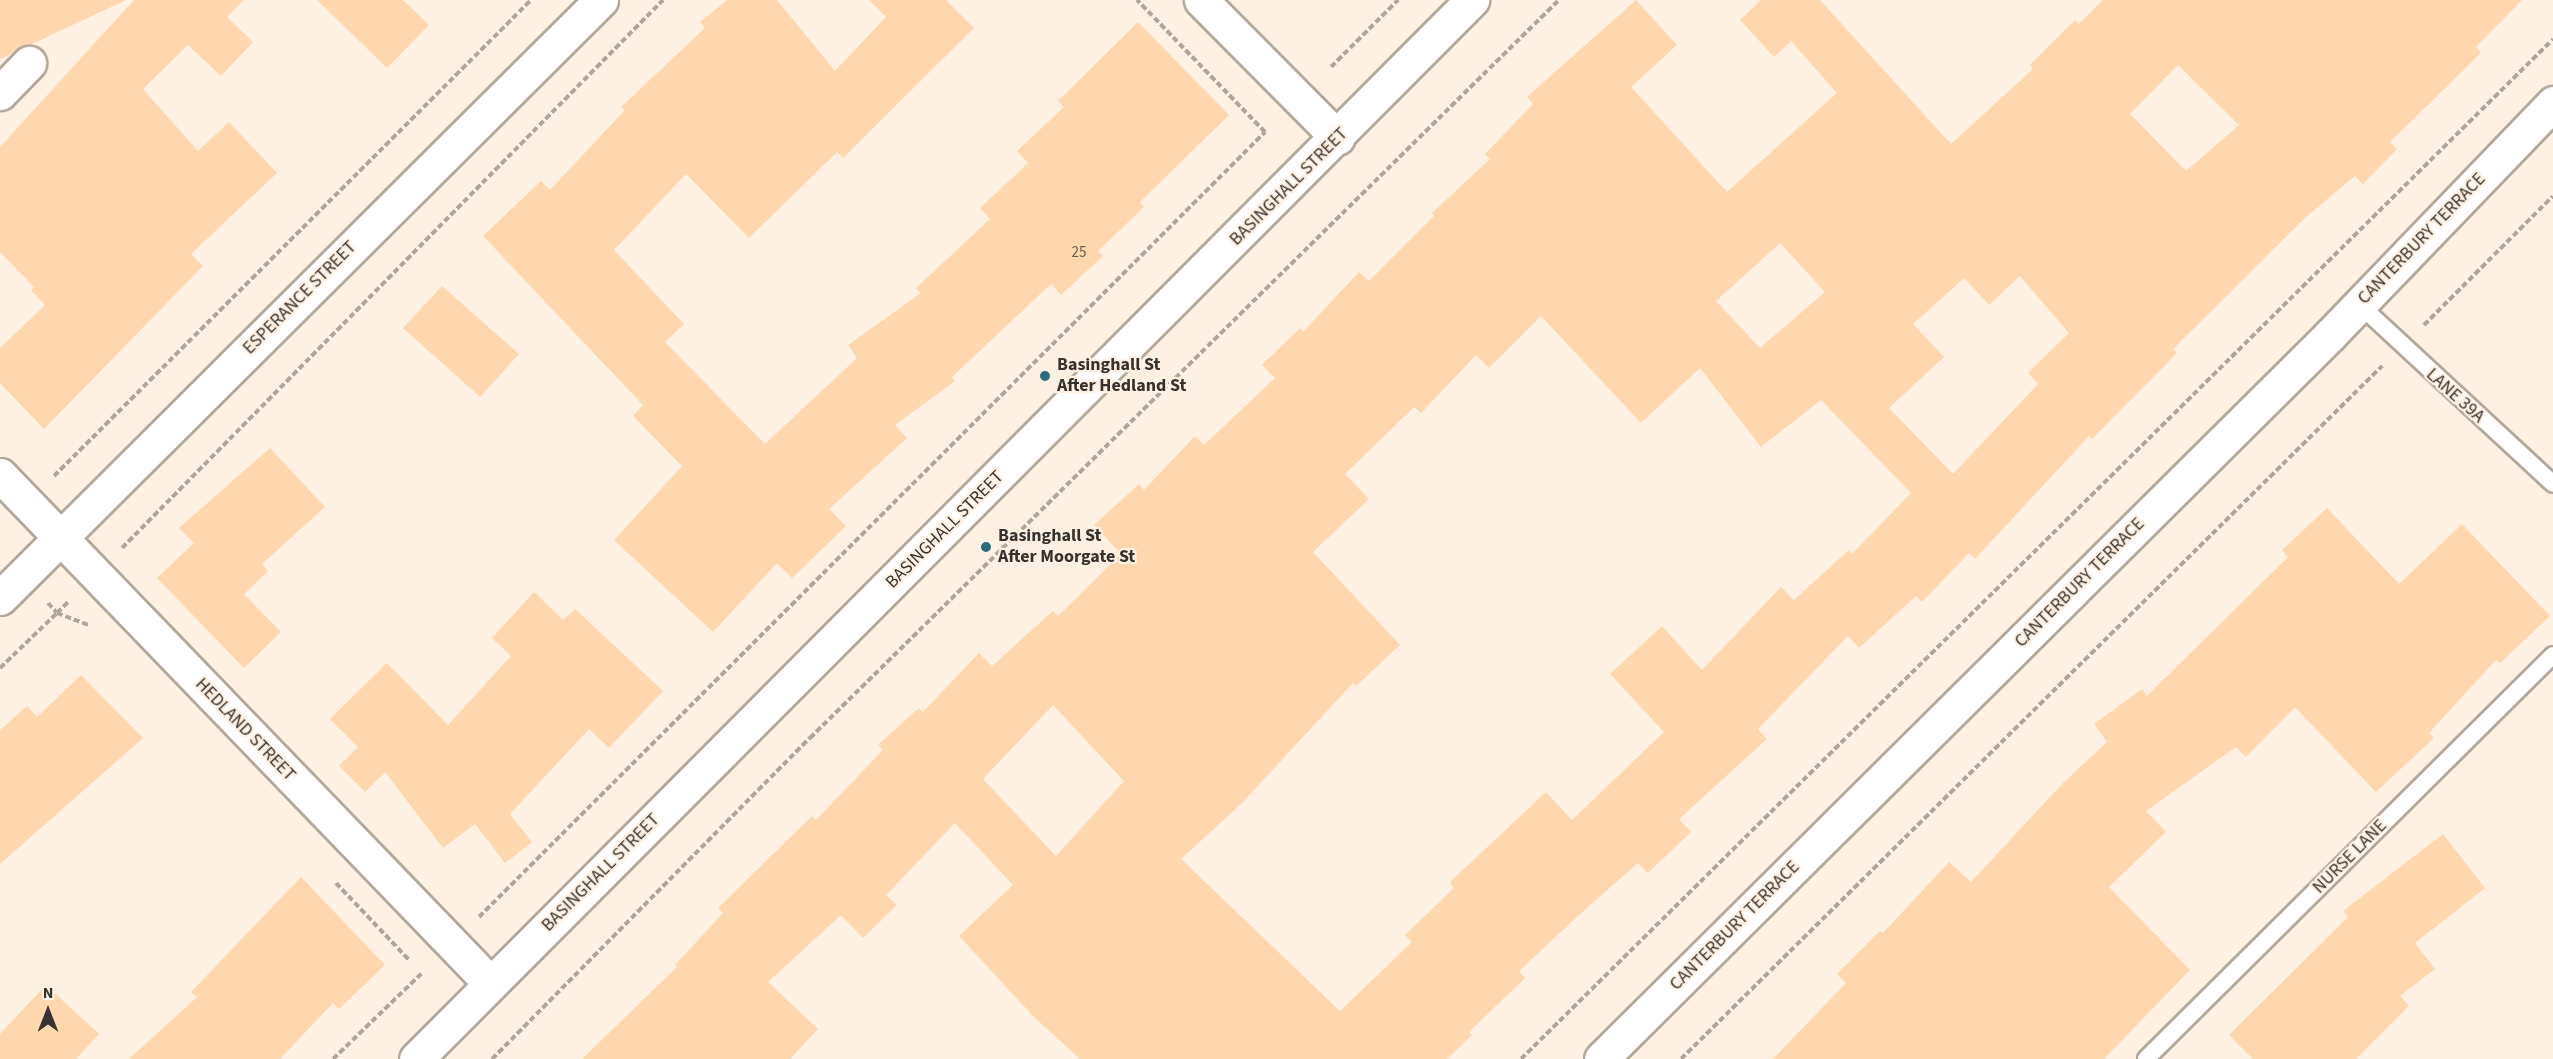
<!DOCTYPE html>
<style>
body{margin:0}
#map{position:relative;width:2553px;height:1059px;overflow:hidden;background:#fef1e4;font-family:"Source Sans 3",sans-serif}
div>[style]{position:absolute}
.building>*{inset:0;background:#fed7ae}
.path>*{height:4px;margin-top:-2px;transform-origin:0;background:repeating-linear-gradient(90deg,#aea59b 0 6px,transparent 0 9px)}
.roads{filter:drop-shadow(2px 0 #b3a79a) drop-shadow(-2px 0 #b3a79a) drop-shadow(0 2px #b3a79a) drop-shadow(0 -2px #b3a79a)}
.lane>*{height:16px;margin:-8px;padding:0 8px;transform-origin:8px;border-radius:8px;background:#fff}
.street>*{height:33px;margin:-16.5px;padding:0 16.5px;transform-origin:16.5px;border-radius:16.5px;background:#fff}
.secondary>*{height:33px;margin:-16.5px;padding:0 16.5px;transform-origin:16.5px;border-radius:16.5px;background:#fff}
.dots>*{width:16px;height:16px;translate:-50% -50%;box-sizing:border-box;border:3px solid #fef1e4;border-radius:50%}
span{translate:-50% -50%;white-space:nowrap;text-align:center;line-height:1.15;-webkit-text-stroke:4.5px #fef1e4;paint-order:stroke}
.number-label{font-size:15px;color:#695b4d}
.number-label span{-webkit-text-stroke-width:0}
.street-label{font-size:18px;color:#37322d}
.poi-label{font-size:18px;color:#37322d;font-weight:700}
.left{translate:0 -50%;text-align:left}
.north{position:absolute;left:18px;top:981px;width:60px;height:60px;-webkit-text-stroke:4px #fef1e4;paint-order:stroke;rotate:0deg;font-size:16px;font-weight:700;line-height:24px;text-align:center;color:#37322d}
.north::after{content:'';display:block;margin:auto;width:21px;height:27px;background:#37322d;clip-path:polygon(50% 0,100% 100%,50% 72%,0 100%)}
</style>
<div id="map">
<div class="building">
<div style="clip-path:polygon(0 0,126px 0,0 59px)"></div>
<div style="clip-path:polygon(134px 0,244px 0,227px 17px,253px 42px,221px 76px,188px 45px,143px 89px,198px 151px,229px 122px,277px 173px,191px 254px,203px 266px,44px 429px,0 383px,0 348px,45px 305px,31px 290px,34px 287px,0 252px,0 147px)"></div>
<div style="clip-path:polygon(317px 0,403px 0,429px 25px,387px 68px)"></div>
<div style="clip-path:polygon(727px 0,777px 0,835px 71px,886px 17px,869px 0,946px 0,974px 28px,843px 158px,837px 152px,749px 238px,686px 174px,614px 250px,684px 324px,665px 342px,765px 444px,857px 358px,848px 345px,921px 293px,916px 288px,990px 219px,980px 208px,1028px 163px,1017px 151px,1064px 107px,1058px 101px,1138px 22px,1229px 115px,1140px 202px,1144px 207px,1098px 251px,1103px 256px,1061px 295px,1051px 284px,952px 377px,955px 381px,895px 425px,907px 438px,829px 509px,846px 526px,792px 578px,777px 563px,713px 632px,614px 540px,682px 466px,633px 416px,643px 405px,483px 236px,541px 181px,550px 190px,625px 110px,621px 107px,705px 28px,700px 22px)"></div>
<div style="clip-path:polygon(evenodd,1636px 0,1677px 45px,1631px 87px,1727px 192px,1837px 93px,1791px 41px,1774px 57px,1740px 20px,1761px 0,1820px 0,1951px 144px,2033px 69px,2030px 65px,2075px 20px,2079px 24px,2103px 0,2522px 0,2476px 47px,2481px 53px,2390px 142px,2397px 149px,2363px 184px,2355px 176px,2306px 217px,2173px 349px,2177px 353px,2092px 439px,2089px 436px,1975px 559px,1969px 553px,1922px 602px,1916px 596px,1859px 648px,1848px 636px,1758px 729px,1767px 739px,1679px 819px,1691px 832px,1648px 873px,1638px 863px,1579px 915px,1519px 971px,1525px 978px,1469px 1032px,1472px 1035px,1447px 1059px,1080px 1059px,1033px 1016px,959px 936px,1013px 885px,955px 823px,886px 895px,897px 905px,863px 938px,841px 915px,768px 982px,818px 1029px,790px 1059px,582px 1059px,677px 967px,675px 965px,723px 913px,718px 908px,812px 816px,816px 820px,883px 750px,878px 745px,919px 708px,923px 712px,979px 653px,992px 666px,1053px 611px,1058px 616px,1121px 554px,1094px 525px,1139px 484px,1144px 490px,1195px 436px,1204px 445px,1275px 378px,1262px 365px,1300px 328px,1303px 332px,1359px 272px,1369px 281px,1434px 216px,1432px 213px,1490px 159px,1485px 154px,1533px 104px,1527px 97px,1636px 0,2178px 65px,2239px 125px,2186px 171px,2130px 114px,2178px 65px,1636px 0,1780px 243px,1825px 292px,1760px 348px,1716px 301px,1780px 243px,1636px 0,2020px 276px,2069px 333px,2028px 373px,2038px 384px,1953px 474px,1889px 408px,1944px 357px,1913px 324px,1964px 278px,1989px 305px,2020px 276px,1636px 0,1541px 316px,1641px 423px,1700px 368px,1761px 447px,1821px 400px,1911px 493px,1852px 554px,1849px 550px,1794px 600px,1781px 587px,1702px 670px,1662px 626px,1610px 674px,1664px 732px,1572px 820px,1546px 792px,1450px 882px,1454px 888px,1405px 935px,1412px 942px,1340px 1011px,1181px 859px,1241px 804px,1353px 683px,1356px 686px,1400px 645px,1313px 552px,1369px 499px,1345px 474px,1414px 407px,1421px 413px,1476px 355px,1489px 368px,1541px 316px,1636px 0,1053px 705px,1124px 781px,1056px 856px,983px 779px,1053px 705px)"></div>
<div style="clip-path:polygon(442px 286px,519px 354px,480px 397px,403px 328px)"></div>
<div style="clip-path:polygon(270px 448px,325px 507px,262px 564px,268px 571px,244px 594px,281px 632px,244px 668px,157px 578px,194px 543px,179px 528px)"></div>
<div style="clip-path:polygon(2327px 508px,2399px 584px,2462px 524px,2550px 616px,2500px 663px,2496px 660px,2429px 733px,2434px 738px,2376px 792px,2295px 707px,2246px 757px,2236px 747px,2146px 811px,2166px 832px,2109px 887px,2190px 970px,2104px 1059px,1773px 1059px,1846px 983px,1837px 974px,1880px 931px,1883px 933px,1949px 862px,1971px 882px,2063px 783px,2107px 742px,2094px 724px,2142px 689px,2147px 696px,2288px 557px,2282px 550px)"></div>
<div style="clip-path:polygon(534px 592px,563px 620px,575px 609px,663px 691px,609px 748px,589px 729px,510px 814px,532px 842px,505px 863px,475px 824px,443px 848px,385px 772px,365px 792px,339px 766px,358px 747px,330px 719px,387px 663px,448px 725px,511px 656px,492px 638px)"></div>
<div style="clip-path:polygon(81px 675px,143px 738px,0 864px,0 730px,27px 706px,37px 717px)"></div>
<div style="clip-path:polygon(2443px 834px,2485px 888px,2415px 943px,2435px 969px,2400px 996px,2409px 1006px,2356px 1059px,2253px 1059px,2229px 1035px,2348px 917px,2343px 911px)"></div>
<div style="clip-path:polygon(301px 877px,385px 965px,339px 1009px,333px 1003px,280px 1059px,129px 1059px,197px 997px,191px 992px)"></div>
<div style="clip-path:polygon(46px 985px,99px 1034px,76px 1059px,0 1059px,0 1034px)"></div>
</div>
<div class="path">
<div style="left:1331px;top:67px;width:95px;rotate:-45deg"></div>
<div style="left:2424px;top:325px;width:182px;rotate:-45deg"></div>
<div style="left:54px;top:476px;width:674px;rotate:-44.94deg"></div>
<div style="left:122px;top:548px;width:770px;rotate:-45.37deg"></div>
<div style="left:48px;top:603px;width:13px;rotate:48deg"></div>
<div style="left:57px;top:613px;width:16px;rotate:-45deg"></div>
<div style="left:0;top:668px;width:79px;rotate:-44deg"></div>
<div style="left:57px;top:613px;width:34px;rotate:21deg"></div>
<div style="left:336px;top:883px;width:106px;rotate:46.5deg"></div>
<div style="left:479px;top:917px;width:1111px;rotate:-44.96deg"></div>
<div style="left:1265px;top:132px;width:184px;rotate:-134.1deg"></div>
<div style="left:333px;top:1059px;width:125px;rotate:-44deg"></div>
<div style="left:492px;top:1059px;width:452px;rotate:-45.3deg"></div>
<div style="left:810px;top:738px;width:1051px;rotate:-44.58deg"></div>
<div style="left:1521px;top:1059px;width:1451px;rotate:-44.66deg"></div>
<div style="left:1681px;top:1059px;width:986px;rotate:-44.67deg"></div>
</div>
<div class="roads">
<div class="lane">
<div style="left:2360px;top:305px;width:263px;rotate:42.8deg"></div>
<div style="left:2146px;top:1059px;width:573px;rotate:-44.79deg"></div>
</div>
<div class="street">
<div style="left:1201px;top:0;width:194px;rotate:45.2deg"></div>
<div style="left:0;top:93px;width:42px;rotate:-46deg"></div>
<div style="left:0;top:475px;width:706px;rotate:46.03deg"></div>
<div style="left:0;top:598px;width:848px;rotate:-44.86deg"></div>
<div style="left:1601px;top:1059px;width:1027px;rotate:-44.8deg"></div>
<div style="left:2330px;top:335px;width:322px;rotate:-46.1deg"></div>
</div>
<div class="secondary">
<div style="left:416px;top:1059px;width:1496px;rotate:-45.08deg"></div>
</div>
</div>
<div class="dots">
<div style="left:1045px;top:376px;background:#2a6d7f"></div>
<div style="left:986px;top:547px;background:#2a6d7f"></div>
</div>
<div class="number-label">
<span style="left:1079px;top:253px">25</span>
</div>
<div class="street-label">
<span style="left:1289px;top:187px;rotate:-45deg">BASINGHALL STREET</span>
<span style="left:2422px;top:239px;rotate:-46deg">CANTERBURY TERRACE</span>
<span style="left:300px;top:298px;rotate:-45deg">ESPERANCE STREET</span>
<span style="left:2455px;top:396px;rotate:42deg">LANE 39A</span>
<span style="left:945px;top:530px;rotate:-45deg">BASINGHALL STREET</span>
<span style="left:2080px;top:583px;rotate:-45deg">CANTERBURY TERRACE</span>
<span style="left:245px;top:730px;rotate:46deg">HEDLAND STREET</span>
<span style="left:2350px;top:857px;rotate:-45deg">NURSE LANE</span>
<span style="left:601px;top:873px;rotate:-45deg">BASINGHALL STREET</span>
<span style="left:1735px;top:926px;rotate:-45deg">CANTERBURY TERRACE</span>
</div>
<div class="poi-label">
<span class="left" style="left:1057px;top:376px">Basinghall St<br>After Hedland St</span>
<span class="left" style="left:998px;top:547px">Basinghall St<br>After Moorgate St</span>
</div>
<div class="north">N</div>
</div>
